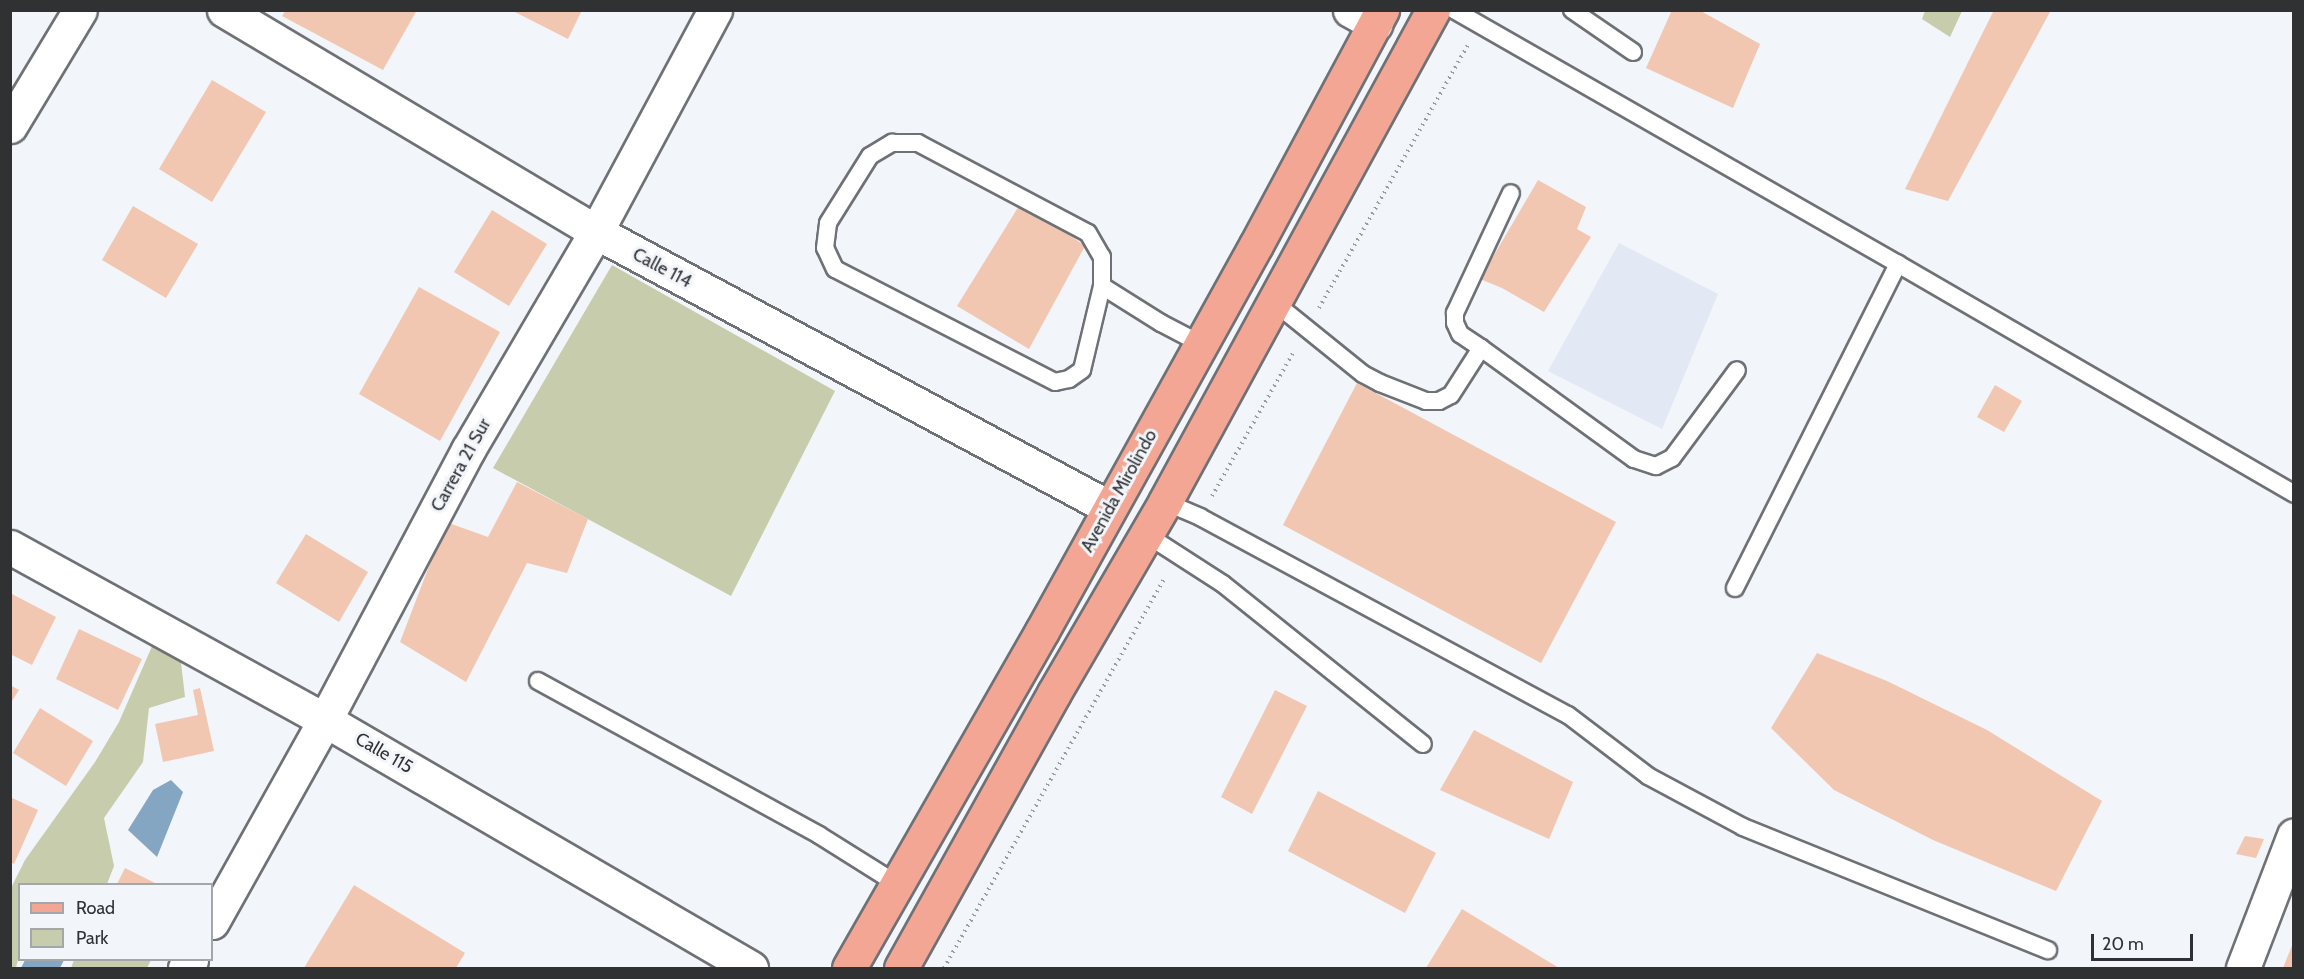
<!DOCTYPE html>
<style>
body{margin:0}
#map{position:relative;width:2304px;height:979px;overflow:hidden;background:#f2f5fa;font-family:Cabin,sans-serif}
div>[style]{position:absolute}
.built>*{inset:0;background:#e2e8f4}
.green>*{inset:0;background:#c7cdac}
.water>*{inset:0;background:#85a6c2}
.building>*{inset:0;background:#f1c7b2}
.path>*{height:4px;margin-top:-2px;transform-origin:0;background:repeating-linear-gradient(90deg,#999b9f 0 1.5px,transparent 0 6px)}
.roads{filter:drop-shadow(2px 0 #6e7175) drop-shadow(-2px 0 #6e7175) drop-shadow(0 2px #6e7175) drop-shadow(0 -2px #6e7175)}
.service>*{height:16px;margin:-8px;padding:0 8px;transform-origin:8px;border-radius:8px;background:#fff}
.minor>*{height:33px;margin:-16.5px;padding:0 16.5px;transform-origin:16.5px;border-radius:16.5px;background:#fff}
.primary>*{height:33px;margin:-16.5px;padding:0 16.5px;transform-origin:16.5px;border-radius:16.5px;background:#f4a695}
span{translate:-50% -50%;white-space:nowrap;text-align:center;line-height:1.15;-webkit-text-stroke:6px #f2f5fa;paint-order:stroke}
.street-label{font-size:18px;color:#303133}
.frame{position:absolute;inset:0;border:12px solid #303133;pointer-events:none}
.legend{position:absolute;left:18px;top:883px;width:195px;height:78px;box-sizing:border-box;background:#f2f5fa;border:2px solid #a4a7aa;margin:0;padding:8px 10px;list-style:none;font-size:18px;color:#303133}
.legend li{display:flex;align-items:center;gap:12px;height:30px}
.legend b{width:30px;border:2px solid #a4a7aa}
.scale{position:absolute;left:2091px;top:934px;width:102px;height:27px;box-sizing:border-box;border:3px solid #303133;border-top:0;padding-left:8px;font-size:18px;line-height:21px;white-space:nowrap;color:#303133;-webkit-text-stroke:4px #f2f5fa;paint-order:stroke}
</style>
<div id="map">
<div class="built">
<div style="clip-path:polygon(1619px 243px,1718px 294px,1662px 429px,1548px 371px)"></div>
</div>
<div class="green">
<div style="clip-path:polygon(1925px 11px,1925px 10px,1962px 11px,1950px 37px,1922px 19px)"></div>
<div style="clip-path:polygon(612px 265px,835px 391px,731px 596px,493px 468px)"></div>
<div style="clip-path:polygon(153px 644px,180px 654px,185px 697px,149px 708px,143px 762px,104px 818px,114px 866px,107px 884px,20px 884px,19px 955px,16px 968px,11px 968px,11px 888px,25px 860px,95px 762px,119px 722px)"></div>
<div style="clip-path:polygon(74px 960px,151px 960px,147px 968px,71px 968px)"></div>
</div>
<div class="water">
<div style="clip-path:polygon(171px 780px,183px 792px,157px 857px,128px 830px,153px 790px)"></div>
<div style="clip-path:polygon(25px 960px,64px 960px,60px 968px,21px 968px)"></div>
</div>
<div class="building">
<div style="clip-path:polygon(286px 10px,417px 10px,383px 70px,282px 16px)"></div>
<div style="clip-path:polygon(511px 10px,582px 10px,568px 39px)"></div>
<div style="clip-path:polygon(1672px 10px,1699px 10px,1760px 44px,1733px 108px,1646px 68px)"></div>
<div style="clip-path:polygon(1994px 10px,2051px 10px,1948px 201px,1905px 189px)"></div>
<div style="clip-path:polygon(212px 80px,266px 112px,212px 202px,159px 169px)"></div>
<div style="clip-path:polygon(1538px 180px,1586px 207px,1577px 229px,1591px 237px,1544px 312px,1502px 288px,1480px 279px)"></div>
<div style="clip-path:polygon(1022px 201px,1085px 246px,1029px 349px,957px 306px)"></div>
<div style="clip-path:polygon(133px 206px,198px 244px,166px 298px,102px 260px)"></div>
<div style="clip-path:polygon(492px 210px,547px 244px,509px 306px,454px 272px)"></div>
<div style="clip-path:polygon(419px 287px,500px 332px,440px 441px,359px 394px)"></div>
<div style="clip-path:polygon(1357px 383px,1616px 522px,1541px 663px,1283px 525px)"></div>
<div style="clip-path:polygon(1995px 385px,2022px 401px,2004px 432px,1977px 417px)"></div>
<div style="clip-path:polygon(517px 482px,588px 519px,567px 573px,527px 563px,466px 682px,400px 642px,446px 522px,488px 537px)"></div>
<div style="clip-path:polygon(306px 534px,368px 572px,339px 622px,276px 583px)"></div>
<div style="clip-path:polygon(10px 593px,56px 617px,32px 665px,10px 654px)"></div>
<div style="clip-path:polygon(79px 629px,142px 659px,118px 710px,56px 679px)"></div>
<div style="clip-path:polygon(1817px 653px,1887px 681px,1987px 730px,2102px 801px,2056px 891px,1933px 840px,1834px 790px,1771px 728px)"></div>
<div style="clip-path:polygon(10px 685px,19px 690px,10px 704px)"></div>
<div style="clip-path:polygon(200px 688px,214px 751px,163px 762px,155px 724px,198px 715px,193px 690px)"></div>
<div style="clip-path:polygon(1275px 690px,1307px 706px,1252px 814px,1221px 797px)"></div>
<div style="clip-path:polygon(40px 708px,93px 741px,66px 786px,13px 753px)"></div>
<div style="clip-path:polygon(1474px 730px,1573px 782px,1549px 839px,1440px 790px)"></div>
<div style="clip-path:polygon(1318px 791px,1436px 853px,1405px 913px,1288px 851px)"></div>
<div style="clip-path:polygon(10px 797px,38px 810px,14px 864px,10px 862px)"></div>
<div style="clip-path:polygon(2245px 836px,2264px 839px,2256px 858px,2236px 854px)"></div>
<div style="clip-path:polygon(125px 868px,157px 884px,117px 884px)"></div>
<div style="clip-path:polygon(354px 885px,465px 953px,456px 968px,304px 968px)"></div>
<div style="clip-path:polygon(1462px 909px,1559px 968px,1426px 968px)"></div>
<div style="clip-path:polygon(2293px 943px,2294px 968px,2283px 968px)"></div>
</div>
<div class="path">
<div style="left:1319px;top:308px;width:302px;rotate:-60.5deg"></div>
<div style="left:1212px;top:496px;width:167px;rotate:-60.5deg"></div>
<div style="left:944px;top:968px;width:448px;rotate:-60.5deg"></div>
</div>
<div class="roads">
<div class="service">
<div style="left:1454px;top:10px;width:512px;rotate:29.77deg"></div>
<div style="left:1898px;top:264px;width:458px;rotate:30.1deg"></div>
<div style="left:1572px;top:10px;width:74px;rotate:34.5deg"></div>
<div style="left:1102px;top:286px;width:86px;rotate:103.4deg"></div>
<div style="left:1082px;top:370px;width:16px;rotate:145deg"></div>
<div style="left:1069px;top:379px;width:14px;rotate:168deg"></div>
<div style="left:1055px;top:382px;width:247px;rotate:-152.8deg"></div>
<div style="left:835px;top:269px;width:23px;rotate:-115deg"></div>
<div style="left:825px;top:248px;width:25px;rotate:-83deg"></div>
<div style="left:828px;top:223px;width:79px;rotate:-57.9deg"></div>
<div style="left:870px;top:156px;width:26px;rotate:-31deg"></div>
<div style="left:892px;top:143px;width:26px"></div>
<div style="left:918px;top:143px;width:192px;rotate:27.9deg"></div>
<div style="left:1088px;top:233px;width:28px;rotate:60deg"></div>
<div style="left:1102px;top:257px;width:29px;rotate:90deg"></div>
<div style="left:1102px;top:286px;width:70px;rotate:32.1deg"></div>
<div style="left:1161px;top:323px;width:45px;rotate:27.7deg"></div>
<div style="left:1275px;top:303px;width:113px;rotate:38.9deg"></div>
<div style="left:1363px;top:374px;width:19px;rotate:28deg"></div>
<div style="left:1380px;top:383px;width:49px;rotate:21.4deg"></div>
<div style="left:1426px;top:401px;width:13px"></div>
<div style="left:1439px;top:401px;width:13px;rotate:-27deg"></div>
<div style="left:1451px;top:395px;width:56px;rotate:-57.4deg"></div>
<div style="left:1481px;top:348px;width:25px;rotate:-146deg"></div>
<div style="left:1460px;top:334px;width:12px;rotate:-114deg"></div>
<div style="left:1455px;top:323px;width:10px;rotate:-90deg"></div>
<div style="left:1455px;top:313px;width:132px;rotate:-65deg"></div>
<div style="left:1481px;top:348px;width:189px;rotate:36deg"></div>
<div style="left:1634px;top:459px;width:23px;rotate:18deg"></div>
<div style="left:1656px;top:466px;width:18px;rotate:-27deg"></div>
<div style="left:1672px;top:458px;width:109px;rotate:-53.5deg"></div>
<div style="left:1165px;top:502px;width:38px;rotate:23deg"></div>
<div style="left:1200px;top:517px;width:418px;rotate:28.3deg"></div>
<div style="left:1568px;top:715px;width:101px;rotate:37.3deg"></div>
<div style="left:1648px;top:776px;width:108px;rotate:28.2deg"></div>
<div style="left:1743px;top:827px;width:329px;rotate:22deg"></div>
<div style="left:1147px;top:535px;width:90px;rotate:32.8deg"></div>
<div style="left:1223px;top:584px;width:256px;rotate:38.7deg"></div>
<div style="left:1735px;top:588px;width:363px;rotate:-63.3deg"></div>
<div style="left:538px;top:681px;width:320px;rotate:28.7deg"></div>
<div style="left:819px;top:835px;width:92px;rotate:32.1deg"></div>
</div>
<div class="minor">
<div style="left:224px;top:10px;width:433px;rotate:30.8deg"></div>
<div style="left:596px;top:232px;width:583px;rotate:28.23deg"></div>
<div style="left:1350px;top:10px;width:29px;rotate:29deg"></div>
<div style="left:10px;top:126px;width:135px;rotate:-58.9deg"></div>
<div style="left:10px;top:547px;width:359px;rotate:28.8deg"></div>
<div style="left:325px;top:720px;width:493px;rotate:30.2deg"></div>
<div style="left:212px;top:922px;width:231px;rotate:-60.8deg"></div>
<div style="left:325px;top:720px;width:306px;rotate:-62.1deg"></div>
<div style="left:468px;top:450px;width:253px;rotate:-59.6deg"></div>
<div style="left:596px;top:232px;width:252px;rotate:-61.8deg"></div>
<div style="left:185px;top:968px;width:10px;rotate:-53deg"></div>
<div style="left:2243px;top:968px;width:142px;rotate:-69deg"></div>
</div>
<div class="primary">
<div style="left:849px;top:968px;width:388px;rotate:-60.2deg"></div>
<div style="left:1042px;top:631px;width:441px;rotate:-61deg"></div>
<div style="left:1256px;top:245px;width:267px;rotate:-61.8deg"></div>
<div style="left:901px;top:968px;width:315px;rotate:-60.9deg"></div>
<div style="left:1054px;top:693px;width:221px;rotate:-59.8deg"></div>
<div style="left:1165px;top:502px;width:560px;rotate:-61.42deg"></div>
</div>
</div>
<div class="street-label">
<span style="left:662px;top:268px;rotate:28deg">Calle 114</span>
<span style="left:461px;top:465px;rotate:-61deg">Carrera 21 Sur</span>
<span style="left:1119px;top:491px;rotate:-61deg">Avenida Mirolindo</span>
<span style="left:384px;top:753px;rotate:30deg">Calle 115</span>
</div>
<div class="frame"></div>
<ul class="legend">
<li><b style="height:8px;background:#f4a695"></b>Road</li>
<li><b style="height:16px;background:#c7cdac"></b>Park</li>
</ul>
<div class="scale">20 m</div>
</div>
